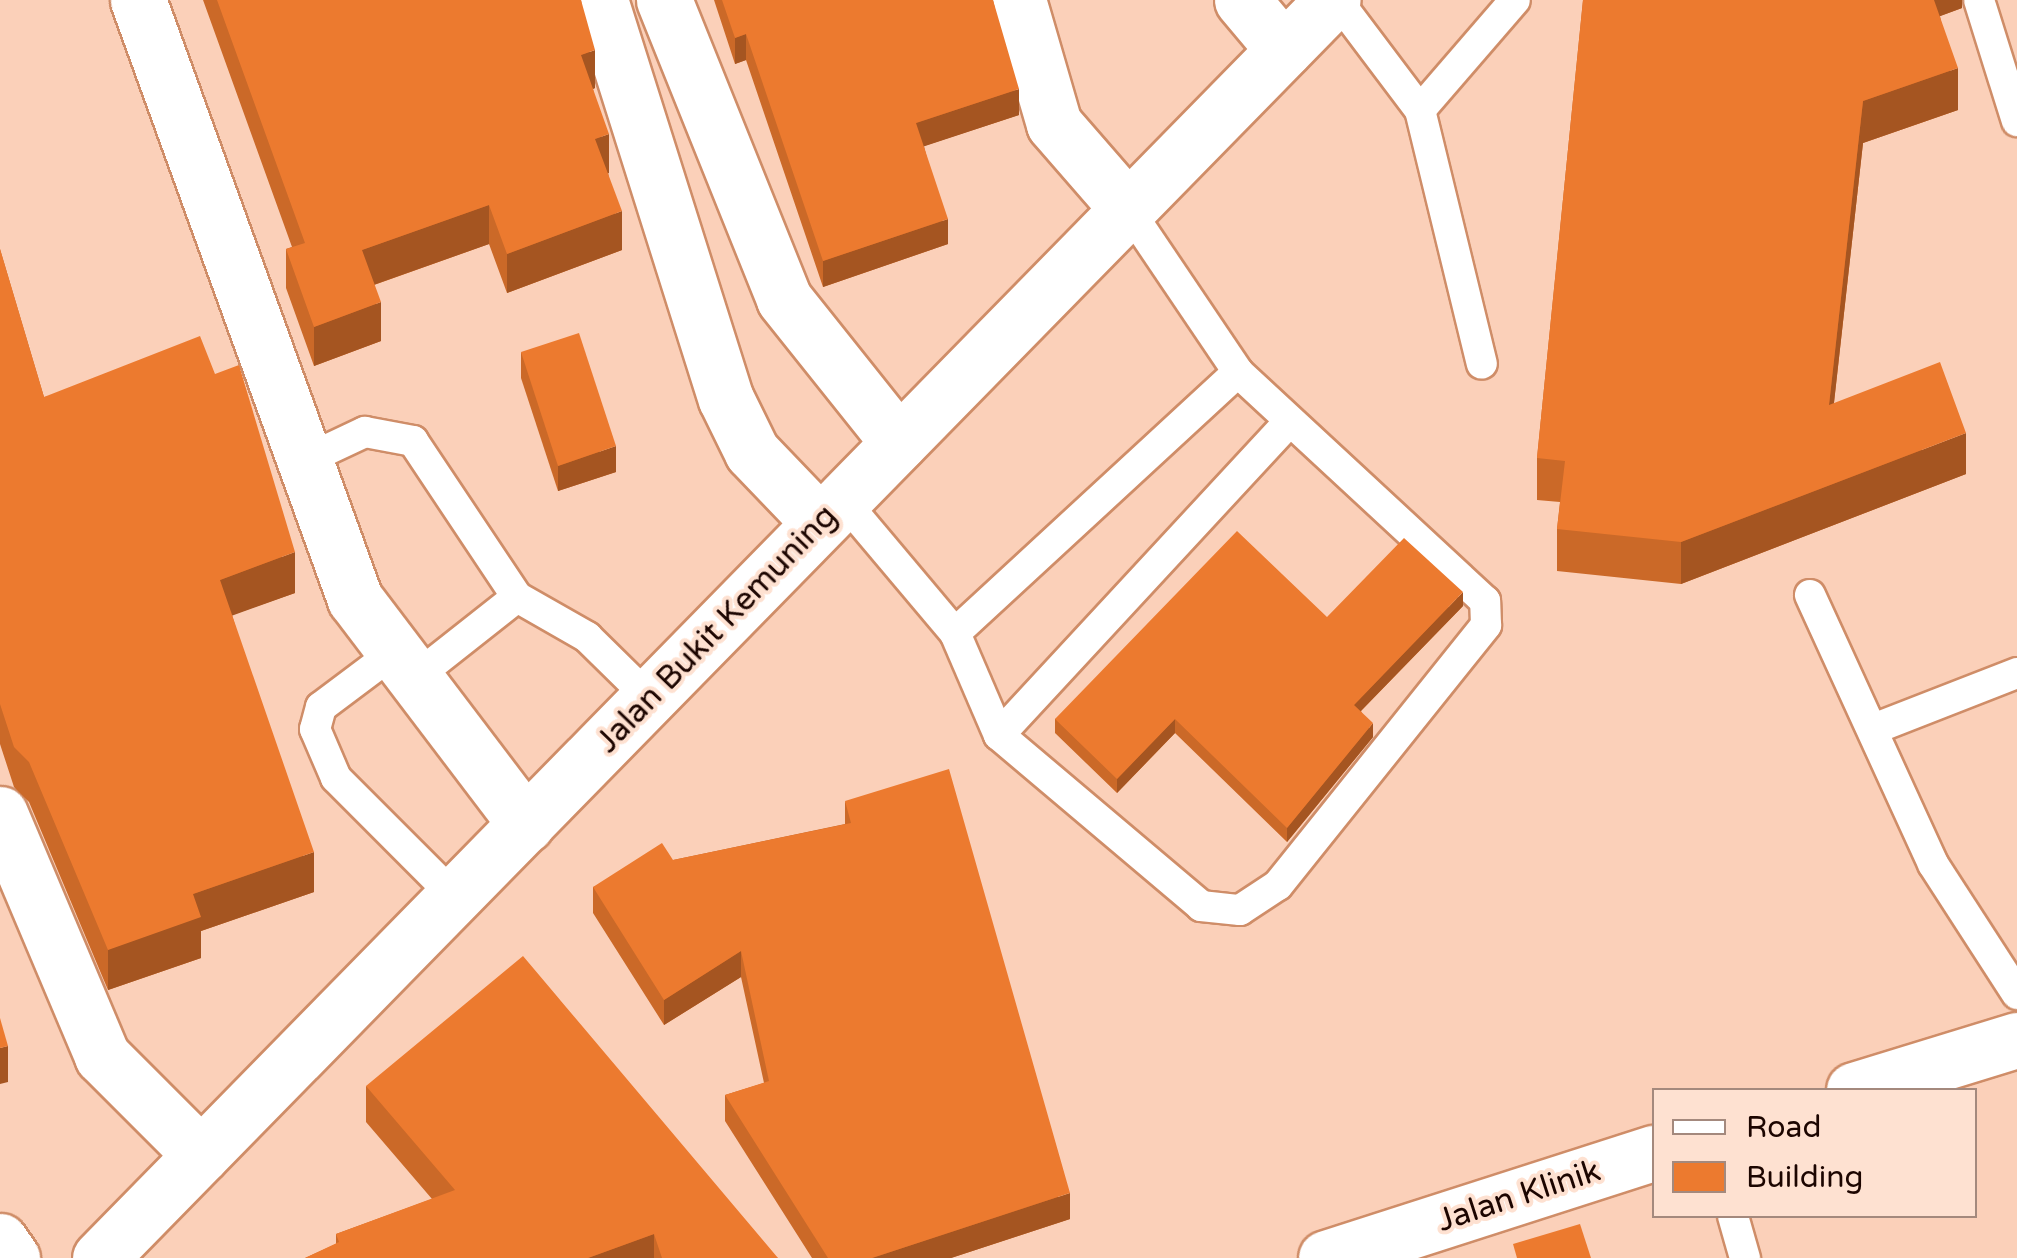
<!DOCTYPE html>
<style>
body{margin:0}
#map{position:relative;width:2017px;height:1258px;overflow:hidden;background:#fbd0b9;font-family:"Varela Round",sans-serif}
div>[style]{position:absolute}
.roads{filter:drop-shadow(2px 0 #cf8d68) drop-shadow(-2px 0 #cf8d68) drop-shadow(0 2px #cf8d68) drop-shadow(0 -2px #cf8d68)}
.lane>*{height:30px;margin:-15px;padding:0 15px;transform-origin:15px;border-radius:15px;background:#fff}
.street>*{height:55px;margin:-27.5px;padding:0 27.5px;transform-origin:27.5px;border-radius:27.5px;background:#fff}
.secondary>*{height:55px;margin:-27.5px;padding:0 27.5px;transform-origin:27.5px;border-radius:27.5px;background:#fff}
.wall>*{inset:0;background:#cb6928}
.shaded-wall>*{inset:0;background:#a55521}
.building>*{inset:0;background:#ec7a2f}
span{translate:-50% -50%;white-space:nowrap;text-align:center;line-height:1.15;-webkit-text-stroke:8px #fee1d1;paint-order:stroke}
.street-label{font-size:32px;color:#1c0500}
.legend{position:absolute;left:1652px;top:1088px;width:325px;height:130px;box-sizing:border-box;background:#fee1d1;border:2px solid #a4897d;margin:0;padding:12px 18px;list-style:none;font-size:30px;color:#1c0500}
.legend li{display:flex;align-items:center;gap:20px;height:50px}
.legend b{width:50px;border:2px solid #a4897d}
</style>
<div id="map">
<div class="roads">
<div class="lane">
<div style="left:1337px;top:0;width:138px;rotate:53deg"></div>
<div style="left:1420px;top:110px;width:261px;rotate:76.3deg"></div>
<div style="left:1979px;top:0;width:127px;rotate:72.6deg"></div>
<div style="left:1420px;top:110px;width:145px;rotate:-49.2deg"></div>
<div style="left:299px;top:463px;width:73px;rotate:-25.2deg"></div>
<div style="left:365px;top:432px;width:49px;rotate:10.6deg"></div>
<div style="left:413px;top:441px;width:187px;rotate:56.3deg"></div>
<div style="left:517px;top:597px;width:134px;rotate:141.7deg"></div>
<div style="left:843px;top:500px;width:174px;rotate:49.9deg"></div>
<div style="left:955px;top:633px;width:111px;rotate:66.7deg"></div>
<div style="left:999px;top:735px;width:265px;rotate:40.2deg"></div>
<div style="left:1201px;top:906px;width:39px;rotate:6deg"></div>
<div style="left:1240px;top:910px;width:45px;rotate:-33.3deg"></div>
<div style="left:1278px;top:885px;width:333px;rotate:-51.3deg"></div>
<div style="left:1486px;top:625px;width:24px;rotate:-92deg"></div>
<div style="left:1485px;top:601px;width:337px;rotate:-137.2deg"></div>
<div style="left:1238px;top:372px;width:197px;rotate:-124deg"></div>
<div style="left:1810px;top:595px;width:296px;rotate:65.4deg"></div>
<div style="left:1933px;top:864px;width:155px;rotate:57.1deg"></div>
<div style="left:517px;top:597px;width:81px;rotate:29.7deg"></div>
<div style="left:587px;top:637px;width:87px;rotate:44.5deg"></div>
<div style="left:955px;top:633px;width:385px;rotate:-42.7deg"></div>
<div style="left:393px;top:653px;width:90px;rotate:143.1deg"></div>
<div style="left:321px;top:707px;width:23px;rotate:105deg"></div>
<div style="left:315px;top:729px;width:53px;rotate:66.8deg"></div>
<div style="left:336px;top:778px;width:168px;rotate:45deg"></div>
<div style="left:1876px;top:728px;width:151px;rotate:-21.3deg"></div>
<div style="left:999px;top:735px;width:427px;rotate:-47.2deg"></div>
<div style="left:1733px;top:1216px;width:44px;rotate:74.1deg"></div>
</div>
<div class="street">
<div style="left:138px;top:0;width:637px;rotate:70.09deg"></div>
<div style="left:355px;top:599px;width:283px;rotate:52.8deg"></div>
<div style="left:600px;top:0;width:418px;rotate:72.5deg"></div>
<div style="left:726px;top:399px;width:59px;rotate:63.9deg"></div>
<div style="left:752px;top:452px;width:98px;rotate:46.2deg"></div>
<div style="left:664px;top:0;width:322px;rotate:68.1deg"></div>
<div style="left:784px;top:299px;width:184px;rotate:51.4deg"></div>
<div style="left:1018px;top:0;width:129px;rotate:73.8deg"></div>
<div style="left:1054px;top:124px;width:113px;rotate:49deg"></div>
<div style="left:1242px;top:0;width:65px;rotate:50deg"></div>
<div style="left:0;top:814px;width:263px;rotate:67.1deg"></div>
<div style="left:102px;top:1056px;width:140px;rotate:45deg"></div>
<div style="left:0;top:1241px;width:21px;rotate:55deg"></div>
</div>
<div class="secondary">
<div style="left:1854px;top:1090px;width:170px;rotate:-17.1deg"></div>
<div style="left:100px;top:1258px;width:1761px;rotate:-45.58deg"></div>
<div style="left:1326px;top:1258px;width:344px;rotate:-17.8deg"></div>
</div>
</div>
<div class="wall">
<div style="clip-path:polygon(203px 0,581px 0,595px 88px,593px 89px,622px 250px,507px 293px,489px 244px,374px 285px,381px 341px,314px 366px,286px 288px,286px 249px,292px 247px)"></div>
<div style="clip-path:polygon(714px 0,993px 0,1019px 115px,924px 146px,948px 244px,823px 287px,746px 60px,735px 64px)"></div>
<div style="clip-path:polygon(1583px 0,1962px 0,1962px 8px,1940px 16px,1958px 110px,1863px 143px,1834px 403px,1966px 474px,1681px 584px,1557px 571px,1557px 529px,1560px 502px,1537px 500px,1537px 458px)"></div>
<div style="clip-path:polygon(0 249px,44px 397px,215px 374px,295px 593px,232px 615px,314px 892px,201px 931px,201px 958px,108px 990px,29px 802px,14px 787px,0 744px)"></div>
<div style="clip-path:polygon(521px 352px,616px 472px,558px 491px,521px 378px)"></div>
<div style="clip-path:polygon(1463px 606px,1361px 711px,1373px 737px,1287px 842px,1175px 733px,1117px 793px,1055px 733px,1055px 719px,1327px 617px)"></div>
<div style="clip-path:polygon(845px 801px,1070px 1219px,951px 1258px,812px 1258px,725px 1121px,725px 1095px,764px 1083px,741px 977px,664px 1025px,593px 913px,593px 887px,673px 860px,845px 824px)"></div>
<div style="clip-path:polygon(366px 1086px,778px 1258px,305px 1258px,336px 1244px,336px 1234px,432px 1199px,366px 1122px)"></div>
</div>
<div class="shaded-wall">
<div style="clip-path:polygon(1927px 0,1962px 0,1962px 8px,1927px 21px)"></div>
<div style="clip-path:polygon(746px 34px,746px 60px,735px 64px,735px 38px)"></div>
<div style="clip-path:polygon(595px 50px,595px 88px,581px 94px,581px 55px)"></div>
<div style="clip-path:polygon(1958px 68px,1958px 110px,1863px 143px,1829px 447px,1829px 405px,1863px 101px)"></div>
<div style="clip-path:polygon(1019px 89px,1019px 115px,916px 149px,916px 123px)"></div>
<div style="clip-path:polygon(609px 134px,609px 173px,595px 178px,595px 139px)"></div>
<div style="clip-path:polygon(489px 205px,489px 244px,362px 289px,362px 250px)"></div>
<div style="clip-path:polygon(622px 211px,622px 250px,507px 293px,507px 254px)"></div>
<div style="clip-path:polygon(948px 219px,948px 244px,823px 287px,823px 261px)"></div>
<div style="clip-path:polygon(381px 302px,381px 341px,314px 366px,314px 327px)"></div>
<div style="clip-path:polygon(1966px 433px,1966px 474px,1681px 584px,1681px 542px)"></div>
<div style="clip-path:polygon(616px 446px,616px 472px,558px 491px,558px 466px)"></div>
<div style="clip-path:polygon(295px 552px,295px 593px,220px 620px,220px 580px)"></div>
<div style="clip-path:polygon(1463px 592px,1463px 606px,1354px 718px,1354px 705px)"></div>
<div style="clip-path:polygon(1175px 719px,1175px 733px,1117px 793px,1117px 779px)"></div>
<div style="clip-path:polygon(1373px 723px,1373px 737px,1287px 842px,1287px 828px)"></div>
<div style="clip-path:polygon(314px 852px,314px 892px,201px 931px,201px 958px,108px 990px,108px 950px,193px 894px)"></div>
<div style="clip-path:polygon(741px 951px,741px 977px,664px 1025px,664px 1000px)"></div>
<div style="clip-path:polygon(8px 1046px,8px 1082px,0 1084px,0 1048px)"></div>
<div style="clip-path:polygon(1070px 1193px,1070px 1219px,951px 1258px,872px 1258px)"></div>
<div style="clip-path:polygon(654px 1234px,654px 1258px,588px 1258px)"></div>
</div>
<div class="building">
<div style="clip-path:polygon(217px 0,581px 0,595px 50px,581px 55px,609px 134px,595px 139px,622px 211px,507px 254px,489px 205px,362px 250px,381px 302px,314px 327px,286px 249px,305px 243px)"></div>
<div style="clip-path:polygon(722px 0,993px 0,1019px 89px,916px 123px,948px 219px,823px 261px,746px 34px,735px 38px)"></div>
<div style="clip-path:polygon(1583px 0,1934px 0,1958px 68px,1863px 101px,1829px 405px,1940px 362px,1966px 433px,1681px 542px,1557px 529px,1565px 461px,1537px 458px)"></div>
<div style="clip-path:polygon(0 249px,44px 397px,200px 336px,215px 374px,239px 365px,295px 552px,220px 580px,314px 852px,193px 894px,201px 917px,108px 950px,29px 762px,14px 747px,0 704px)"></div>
<div style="clip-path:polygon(579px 333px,616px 446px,558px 466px,521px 352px)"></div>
<div style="clip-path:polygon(1237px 531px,1327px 617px,1404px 538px,1463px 592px,1354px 705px,1373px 723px,1287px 828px,1175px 719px,1117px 779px,1055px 719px)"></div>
<div style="clip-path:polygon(949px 769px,1070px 1193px,872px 1258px,828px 1258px,725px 1095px,769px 1081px,741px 951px,664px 1000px,593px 887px,662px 843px,673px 860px,851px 823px,845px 801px)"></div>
<div style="clip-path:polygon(523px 956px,778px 1258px,662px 1258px,654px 1234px,588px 1258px,305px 1258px,339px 1242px,336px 1234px,455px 1190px,366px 1086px)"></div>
<div style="clip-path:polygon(0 1018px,8px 1046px,0 1048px)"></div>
<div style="clip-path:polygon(1580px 1224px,1591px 1258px,1517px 1258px,1513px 1244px)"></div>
</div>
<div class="street-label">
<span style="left:717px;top:629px;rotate:-46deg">Jalan Bukit Kemuning</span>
<span style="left:1519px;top:1196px;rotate:-18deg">Jalan Klinik</span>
</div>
<ul class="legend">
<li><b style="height:12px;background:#fff"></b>Road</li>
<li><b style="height:28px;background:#ec7a2f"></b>Building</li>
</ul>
</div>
